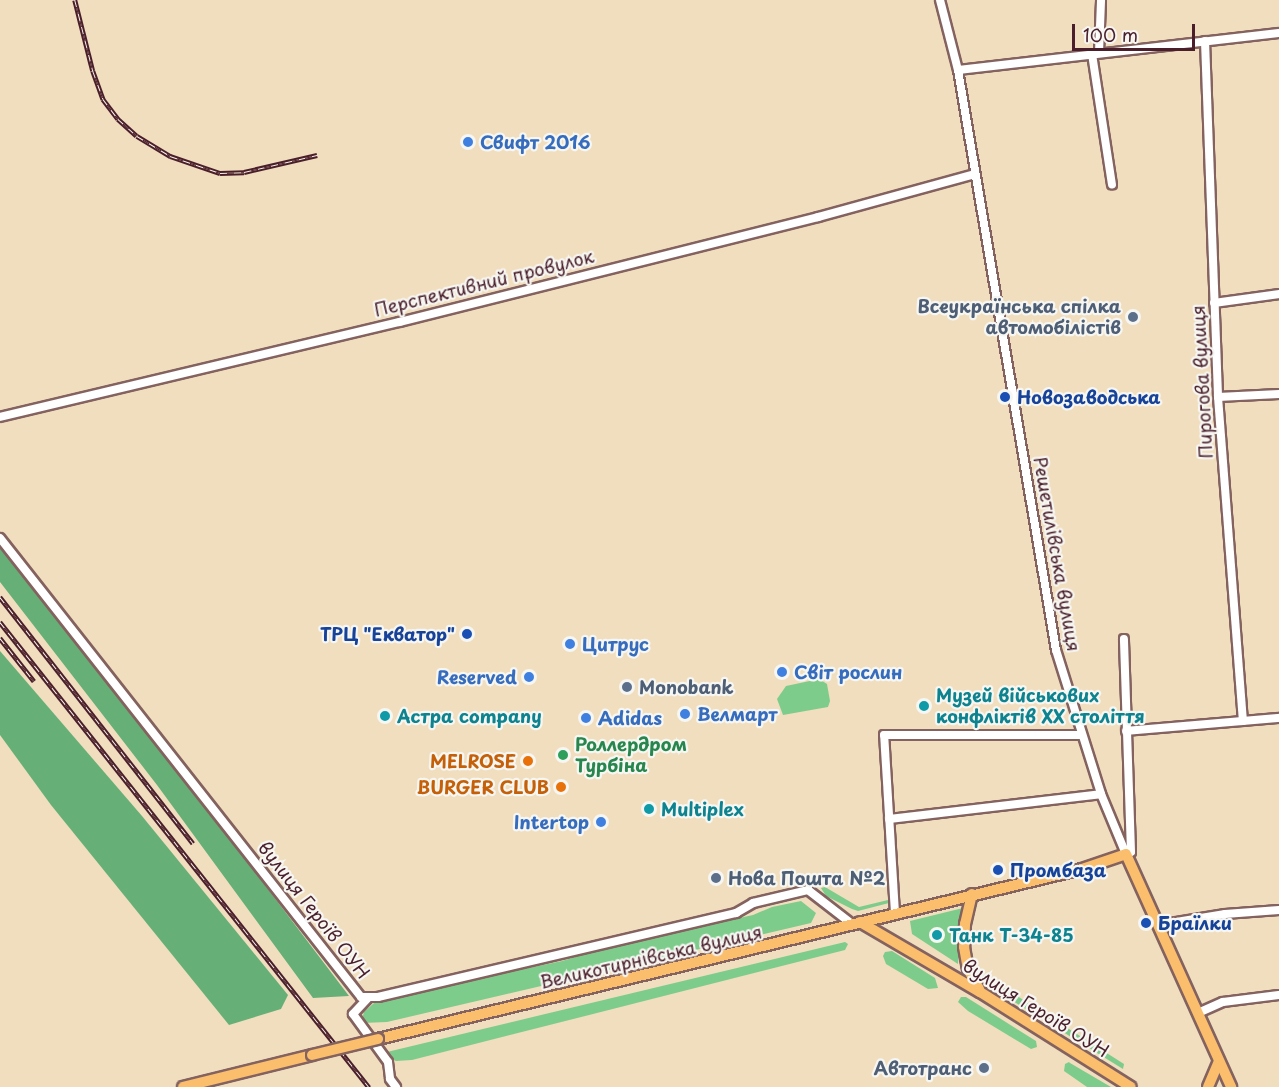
<!DOCTYPE html>
<meta charset="utf-8">
<style>
body{margin:0}
#map{position:relative;width:1279px;height:1087px;overflow:hidden;background:#f1debf;font-family:"Playpen Sans",sans-serif}
div>[style]{position:absolute}
.green>*{inset:0;background:#7ecc8b}
.forest>*{inset:0;background:#66b077}
.roads{filter:drop-shadow(2px 0 #84625f) drop-shadow(-2px 0 #84625f) drop-shadow(0 2px #84625f) drop-shadow(0 -2px #84625f)}
.minor>*{height:8px;margin:-4px;padding:0 4px;transform-origin:4px;border-radius:4px;background:#fff}
.major>*{height:10px;margin:-5px;padding:0 5px;transform-origin:5px;border-radius:5px;background:#fabe6d}
.rail>*{height:4.5px;margin-top:-2.25px;transform-origin:0;background:repeating-linear-gradient(90deg,#f6f6f2 0 7px,#4a1f2b 0 14px);box-sizing:border-box;border-block:2px solid #4a1f2b}
.bridges{filter:drop-shadow(2px 0 #84625f) drop-shadow(-2px 0 #84625f) drop-shadow(0 2px #84625f) drop-shadow(0 -2px #84625f)}
.major-bridge>*{height:10px;margin:-5px;padding:0 5px;transform-origin:5px;border-radius:5px;background:#fabe6d}
.dots>*{width:16px;height:16px;translate:-50% -50%;box-sizing:border-box;border:3px solid #f6f6f2;border-radius:50%}
span{translate:-50% -50%;white-space:nowrap;text-align:center;line-height:1.15;-webkit-text-stroke:4.5px #f6f6f2;paint-order:stroke}
.shop-label{font-size:18px;color:#366cbe;font-weight:700}
.left{translate:0 -50%;text-align:left}
.right{translate:-100% -50%;text-align:right}
.street-label{font-size:18px;color:#4a1f2b}
.service-label{font-size:18px;color:#4e5e75;font-weight:700}
.transit-label{font-size:18px;color:#164399;font-weight:700}
.culture-label{font-size:18px;color:#0d838f;font-weight:700}
.leisure-label{font-size:18px;color:#27864d;font-weight:700}
.food-label{font-size:18px;color:#c56008;font-weight:700}
.scale{position:absolute;left:1072px;top:24px;width:123px;height:27px;box-sizing:border-box;border:3px solid #4a1f2b;border-top:0;padding-left:8px;font-size:18px;line-height:21px;white-space:nowrap;color:#4a1f2b;-webkit-text-stroke:4px #f6f6f2;paint-order:stroke}
</style>
<div id="map">
<div class="green">
<div style="clip-path:polygon(819px 679px,827px 684px,830px 701px,828px 707px,783px 715px,777px 699px,786px 686px)"></div>
<div style="clip-path:polygon(825px 887px,859px 907px,888px 900px,889px 903px,858px 911px,852px 909px,826px 896px,821px 888px)"></div>
<div style="clip-path:polygon(801px 901px,816px 913px,811px 923px,387px 1022px,363px 1023px,362px 1019px,364px 1012px,374px 1003px,388px 997px,562px 961px,612px 946px,753px 915px,772px 907px)"></div>
<div style="clip-path:polygon(963px 908px,958px 964px,912px 934px,910px 921px)"></div>
<div style="clip-path:polygon(845px 942px,848px 944px,845px 950px,412px 1060px,396px 1061px,389px 1058px,387px 1052px)"></div>
<div style="clip-path:polygon(892px 951px,935px 978px,938px 988px,928px 989px,886px 964px,883px 956px,885px 952px)"></div>
<div style="clip-path:polygon(981px 973px,1124px 1064px,1123px 1069px,990px 987px)"></div>
<div style="clip-path:polygon(961px 997px,966px 997px,1036px 1041px,1037px 1047px,1031px 1049px,968px 1011px,958px 1002px)"></div>
<div style="clip-path:polygon(1069px 1062px,1070px 1063px,1111px 1087px,1087px 1087px,1064px 1071px,1065px 1064px)"></div>
</div>
<div class="forest">
<div style="clip-path:polygon(0 536px,349px 996px,313px 998px,157px 785px,0 582px)"></div>
<div style="clip-path:polygon(0 651px,142px 816px,288px 995px,281px 1009px,229px 1025px,51px 805px,0 735px)"></div>
</div>
<div class="roads">
<div class="minor">
<div style="left:940px;top:0;width:72px;rotate:75.6deg"></div>
<div style="left:958px;top:70px;width:588px;rotate:80.41deg"></div>
<div style="left:1056px;top:650px;width:151px;rotate:72.6deg"></div>
<div style="left:1101px;top:794px;width:65px;rotate:67.4deg"></div>
<div style="left:1126px;top:854px;width:5px;rotate:-22deg"></div>
<div style="left:1131px;top:852px;width:213px;rotate:-91.9deg"></div>
<div style="left:1205px;top:41px;width:356px;rotate:87.9deg"></div>
<div style="left:1218px;top:397px;width:325px;rotate:85.6deg"></div>
<div style="left:1099px;top:53px;width:53px;rotate:-87.8deg"></div>
<div style="left:1092px;top:54px;width:132px;rotate:81.3deg"></div>
<div style="left:958px;top:70px;width:323px;rotate:-6.6deg"></div>
<div style="left:1214px;top:303px;width:66px;rotate:-7.9deg"></div>
<div style="left:1218px;top:397px;width:61px;rotate:-2.8deg"></div>
<div style="left:0;top:417px;width:411px;rotate:-13.4deg"></div>
<div style="left:400px;top:322px;width:431px;rotate:-14.1deg"></div>
<div style="left:818px;top:217px;width:163px;rotate:-15.3deg"></div>
<div style="left:0;top:538px;width:584px;rotate:51.82deg"></div>
<div style="left:361px;top:997px;width:17px"></div>
<div style="left:378px;top:997px;width:368px;rotate:-13.2deg"></div>
<div style="left:736px;top:913px;width:20px;rotate:-30deg"></div>
<div style="left:753px;top:903px;width:57px;rotate:-13.3deg"></div>
<div style="left:808px;top:890px;width:56px;rotate:37.7deg"></div>
<div style="left:1126px;top:731px;width:154px;rotate:-4.9deg"></div>
<div style="left:889px;top:819px;width:213px;rotate:-6.7deg"></div>
<div style="left:895px;top:913px;width:178px;rotate:-93.5deg"></div>
<div style="left:884px;top:735px;width:197px"></div>
<div style="left:1158px;top:925px;width:68px;rotate:-9.3deg"></div>
<div style="left:1225px;top:914px;width:54px;rotate:-4.2deg"></div>
<div style="left:368px;top:998px;width:22px;rotate:133deg"></div>
<div style="left:353px;top:1014px;width:59px;rotate:53.9deg"></div>
<div style="left:388px;top:1062px;width:17px;rotate:83deg"></div>
<div style="left:390px;top:1079px;width:10px;rotate:53deg"></div>
<div style="left:1198px;top:1013px;width:27px;rotate:-24deg"></div>
<div style="left:1223px;top:1002px;width:56px;rotate:-7.1deg"></div>
</div>
<div class="major">
<div style="left:972px;top:894px;width:31px;rotate:103deg"></div>
<div style="left:965px;top:924px;width:23px;rotate:92deg"></div>
<div style="left:964px;top:947px;width:22px;rotate:80deg"></div>
<div style="left:968px;top:969px;width:23px;rotate:61deg"></div>
<div style="left:860px;top:922px;width:139px;rotate:30.3deg"></div>
<div style="left:980px;top:992px;width:178px;rotate:32.2deg"></div>
<div style="left:378px;top:1039px;width:724px;rotate:-13.58deg"></div>
<div style="left:1082px;top:869px;width:46px;rotate:-18.8deg"></div>
<div style="left:1126px;top:854px;width:256px;rotate:65.7deg"></div>
<div style="left:183px;top:1087px;width:133px;rotate:-13.9deg"></div>
<div style="left:1208px;top:1087px;width:28px;rotate:-67deg"></div>
</div>
</div>
<div class="rail">
<div style="left:75px;top:0;width:73px;rotate:75.8deg"></div>
<div style="left:93px;top:71px;width:30px;rotate:70deg"></div>
<div style="left:103px;top:99px;width:25px;rotate:53deg"></div>
<div style="left:118px;top:119px;width:25px;rotate:42deg"></div>
<div style="left:137px;top:136px;width:39px;rotate:31deg"></div>
<div style="left:170px;top:156px;width:53px;rotate:18.8deg"></div>
<div style="left:220px;top:173px;width:24px;rotate:-2deg"></div>
<div style="left:244px;top:172px;width:75px;rotate:-13.1deg"></div>
<div style="left:0;top:597px;width:313px;rotate:51.9deg"></div>
<div style="left:0;top:622px;width:594px;rotate:51.57deg"></div>
<div style="left:0;top:638px;width:55px;rotate:51.7deg"></div>
</div>
<div class="bridges">
<div class="major-bridge">
<div style="left:312px;top:1055px;width:68px;rotate:-13.6deg"></div>
</div>
</div>
<div class="dots">
<div style="left:468px;top:142px;background:#3f7fe0"></div>
<div style="left:1133px;top:317px;background:#5c6f8a"></div>
<div style="left:1005px;top:397px;background:#1a4fb4"></div>
<div style="left:467px;top:634px;background:#1a4fb4"></div>
<div style="left:570px;top:644px;background:#3f7fe0"></div>
<div style="left:782px;top:672px;background:#3f7fe0"></div>
<div style="left:529px;top:677px;background:#3f7fe0"></div>
<div style="left:627px;top:687px;background:#5c6f8a"></div>
<div style="left:924px;top:706px;background:#0f9aa8"></div>
<div style="left:685px;top:714px;background:#3f7fe0"></div>
<div style="left:385px;top:716px;background:#0f9aa8"></div>
<div style="left:586px;top:718px;background:#3f7fe0"></div>
<div style="left:563px;top:755px;background:#2e9e5b"></div>
<div style="left:528px;top:761px;background:#e8710a"></div>
<div style="left:561px;top:787px;background:#e8710a"></div>
<div style="left:649px;top:809px;background:#0f9aa8"></div>
<div style="left:601px;top:822px;background:#3f7fe0"></div>
<div style="left:998px;top:870px;background:#1a4fb4"></div>
<div style="left:716px;top:878px;background:#5c6f8a"></div>
<div style="left:1146px;top:923px;background:#1a4fb4"></div>
<div style="left:937px;top:935px;background:#0f9aa8"></div>
<div style="left:984px;top:1068px;background:#5c6f8a"></div>
</div>
<div class="shop-label">
<span class="left" style="left:480px;top:142px">Свифт 2016</span>
<span class="left" style="left:582px;top:644px">Цитрус</span>
<span class="left" style="left:794px;top:672px">Світ рослин</span>
<span class="right" style="left:517px;top:677px">Reserved</span>
<span class="left" style="left:697px;top:714px">Велмарт</span>
<span class="left" style="left:598px;top:718px">Adidas</span>
<span class="right" style="left:589px;top:822px">Intertop</span>
</div>
<div class="street-label">
<span style="left:484px;top:283px;rotate:-14deg">Перспективний провулок</span>
<span style="left:1202px;top:382px;rotate:-93deg">Пирогова вулиця</span>
<span style="left:1057px;top:554px;rotate:80deg">Решетилівська вулиця</span>
<span style="left:314px;top:910px;rotate:52deg">вулиця Героїв ОУН</span>
<span style="left:651px;top:957px;rotate:-13deg">Великотирнівська вулиця</span>
<span style="left:1036px;top:1008px;rotate:32deg">вулиця Героїв ОУН</span>
</div>
<div class="service-label">
<span class="right" style="left:1121px;top:317px">Всеукраїнська спілка<br>автомобілістів</span>
<span class="left" style="left:639px;top:687px">Monobank</span>
<span class="left" style="left:728px;top:878px">Нова Пошта №2</span>
<span class="right" style="left:972px;top:1068px">Автотранс</span>
</div>
<div class="transit-label">
<span class="left" style="left:1017px;top:397px">Новозаводська</span>
<span class="right" style="left:455px;top:634px">ТРЦ "Екватор"</span>
<span class="left" style="left:1010px;top:870px">Промбаза</span>
<span class="left" style="left:1158px;top:923px">Браїлки</span>
</div>
<div class="culture-label">
<span class="left" style="left:936px;top:706px">Музей військових<br>конфліктів ХХ століття</span>
<span class="left" style="left:397px;top:716px">Астра company</span>
<span class="left" style="left:661px;top:809px">Multiplex</span>
<span class="left" style="left:949px;top:935px">Танк Т-34-85</span>
</div>
<div class="leisure-label">
<span class="left" style="left:575px;top:755px">Роллердром<br>Турбіна</span>
</div>
<div class="food-label">
<span class="right" style="left:516px;top:761px">MELROSE</span>
<span class="right" style="left:549px;top:787px">BURGER CLUB</span>
</div>
<div class="scale">100 m</div>
</div>
